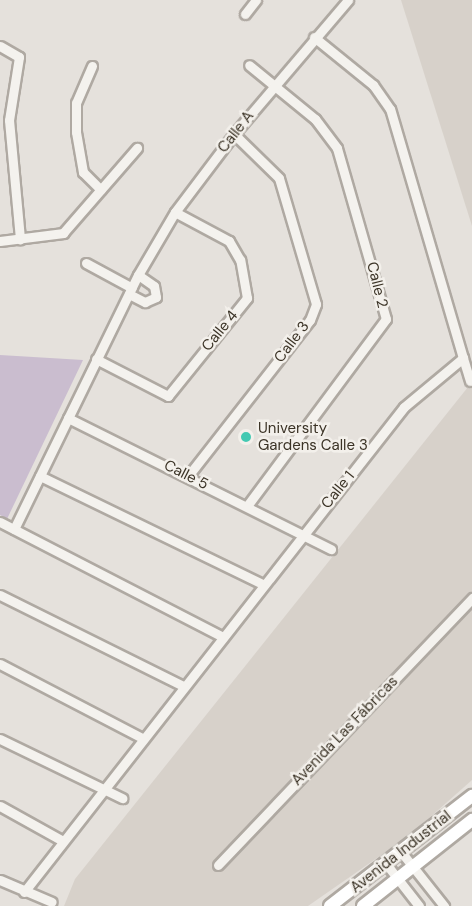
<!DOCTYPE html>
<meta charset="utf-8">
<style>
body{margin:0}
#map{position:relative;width:472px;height:906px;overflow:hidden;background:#e5e1dc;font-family:"DM Sans",sans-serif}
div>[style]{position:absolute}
.built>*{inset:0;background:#d7d1ca}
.green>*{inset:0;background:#cabdcf}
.roads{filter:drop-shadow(2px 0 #afa9a2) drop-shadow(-2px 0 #afa9a2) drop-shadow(0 2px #afa9a2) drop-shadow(0 -2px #afa9a2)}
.street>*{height:9px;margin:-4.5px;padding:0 4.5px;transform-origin:4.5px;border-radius:4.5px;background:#f4f2ee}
.secondary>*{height:12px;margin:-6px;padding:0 6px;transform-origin:6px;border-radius:6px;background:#fff}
.dots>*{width:16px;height:16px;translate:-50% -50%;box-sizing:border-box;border:3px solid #f3f0eb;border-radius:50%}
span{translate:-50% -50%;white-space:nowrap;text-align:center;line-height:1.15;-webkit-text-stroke:5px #f3f0eb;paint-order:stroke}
.street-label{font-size:15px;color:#3b3326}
.poi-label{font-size:15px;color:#3b3326}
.left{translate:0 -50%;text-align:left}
</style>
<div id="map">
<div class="built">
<div style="clip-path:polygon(401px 0,472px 0,472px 226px)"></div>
<div style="clip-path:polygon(472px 382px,472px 780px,410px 835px,308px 906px,64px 906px,75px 879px)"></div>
</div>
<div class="green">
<div style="clip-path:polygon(0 355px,83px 360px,7px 519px,0 515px)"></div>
</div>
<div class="roads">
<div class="street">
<div style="left:245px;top:14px;width:18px;rotate:-52deg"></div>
<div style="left:0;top:46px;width:22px;rotate:30deg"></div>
<div style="left:19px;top:57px;width:64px;rotate:99deg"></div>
<div style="left:9px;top:120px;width:120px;rotate:84.7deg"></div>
<div style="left:92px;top:66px;width:40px;rotate:113.4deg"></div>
<div style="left:76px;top:103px;width:29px;rotate:90deg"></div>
<div style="left:76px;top:132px;width:41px;rotate:80.1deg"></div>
<div style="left:83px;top:172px;width:25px;rotate:45deg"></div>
<div style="left:0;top:241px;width:64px;rotate:-7.2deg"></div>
<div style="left:63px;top:233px;width:113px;rotate:-49deg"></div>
<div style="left:86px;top:263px;width:52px;rotate:28.5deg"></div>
<div style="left:129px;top:294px;width:18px;rotate:27deg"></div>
<div style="left:145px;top:302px;width:12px;rotate:-24deg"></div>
<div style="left:156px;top:297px;width:11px;rotate:-100deg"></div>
<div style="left:154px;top:286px;width:19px;rotate:-145deg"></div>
<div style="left:463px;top:358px;width:24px;rotate:73deg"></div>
<div style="left:96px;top:359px;width:81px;rotate:27.2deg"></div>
<div style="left:168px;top:396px;width:126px;rotate:-51.1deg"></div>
<div style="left:247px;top:298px;width:39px;rotate:-100deg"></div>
<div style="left:240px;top:260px;width:22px;rotate:-120deg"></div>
<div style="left:229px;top:241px;width:61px;rotate:-151.8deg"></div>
<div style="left:68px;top:418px;width:294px;rotate:26.5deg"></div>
<div style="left:40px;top:476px;width:249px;rotate:25.9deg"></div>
<div style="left:188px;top:476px;width:198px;rotate:-52deg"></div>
<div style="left:310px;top:320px;width:17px;rotate:-69deg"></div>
<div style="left:316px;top:304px;width:131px;rotate:-106.4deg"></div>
<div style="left:279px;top:178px;width:63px;rotate:-135.6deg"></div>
<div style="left:247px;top:506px;width:233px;rotate:-53.4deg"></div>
<div style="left:386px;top:319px;width:178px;rotate:-106deg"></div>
<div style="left:337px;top:148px;width:36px;rotate:-127deg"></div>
<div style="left:315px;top:119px;width:85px;rotate:-140.7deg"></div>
<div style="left:0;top:522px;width:251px;rotate:27.3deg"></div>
<div style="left:14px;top:529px;width:283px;rotate:-64deg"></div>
<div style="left:138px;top:275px;width:73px;rotate:-59.6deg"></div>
<div style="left:175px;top:212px;width:98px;rotate:-52.9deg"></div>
<div style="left:234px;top:134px;width:176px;rotate:-49.6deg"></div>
<div style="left:0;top:595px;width:204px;rotate:26.4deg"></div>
<div style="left:0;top:664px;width:160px;rotate:27.5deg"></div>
<div style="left:0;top:739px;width:136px;rotate:25.8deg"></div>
<div style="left:0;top:806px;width:72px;rotate:29.1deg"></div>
<div style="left:402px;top:853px;width:68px;rotate:51.6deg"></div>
<div style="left:218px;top:865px;width:369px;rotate:-46.4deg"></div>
<div style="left:387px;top:865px;width:52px;rotate:52deg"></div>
<div style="left:0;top:880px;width:56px;rotate:22.9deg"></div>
<div style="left:24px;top:892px;width:616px;rotate:-51.92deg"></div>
<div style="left:404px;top:407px;width:77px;rotate:-39.7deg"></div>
<div style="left:463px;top:358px;width:259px;rotate:-106.3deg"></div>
<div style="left:390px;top:109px;width:29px;rotate:-125deg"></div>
<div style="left:373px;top:85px;width:76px;rotate:-140.9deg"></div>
</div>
<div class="secondary">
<div style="left:330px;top:906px;width:180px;rotate:-37.8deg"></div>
<div style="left:363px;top:906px;width:139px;rotate:-38.3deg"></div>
</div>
</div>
<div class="dots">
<div style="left:246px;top:437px;background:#43c9b2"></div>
</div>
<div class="street-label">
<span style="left:236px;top:132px;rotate:-52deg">Calle A</span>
<span style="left:377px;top:285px;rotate:76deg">Calle 2</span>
<span style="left:220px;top:331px;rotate:-51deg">Calle 4</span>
<span style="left:292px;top:342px;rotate:-53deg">Calle 3</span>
<span style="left:186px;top:475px;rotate:27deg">Calle 5</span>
<span style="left:338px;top:490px;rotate:-51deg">Calle 1</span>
<span style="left:345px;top:731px;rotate:-46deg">Avenida Las Fábricas</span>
<span style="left:401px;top:852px;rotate:-38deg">Avenida Industrial</span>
</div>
<div class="poi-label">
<span class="left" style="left:258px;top:437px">University<br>Gardens Calle 3</span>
</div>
</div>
